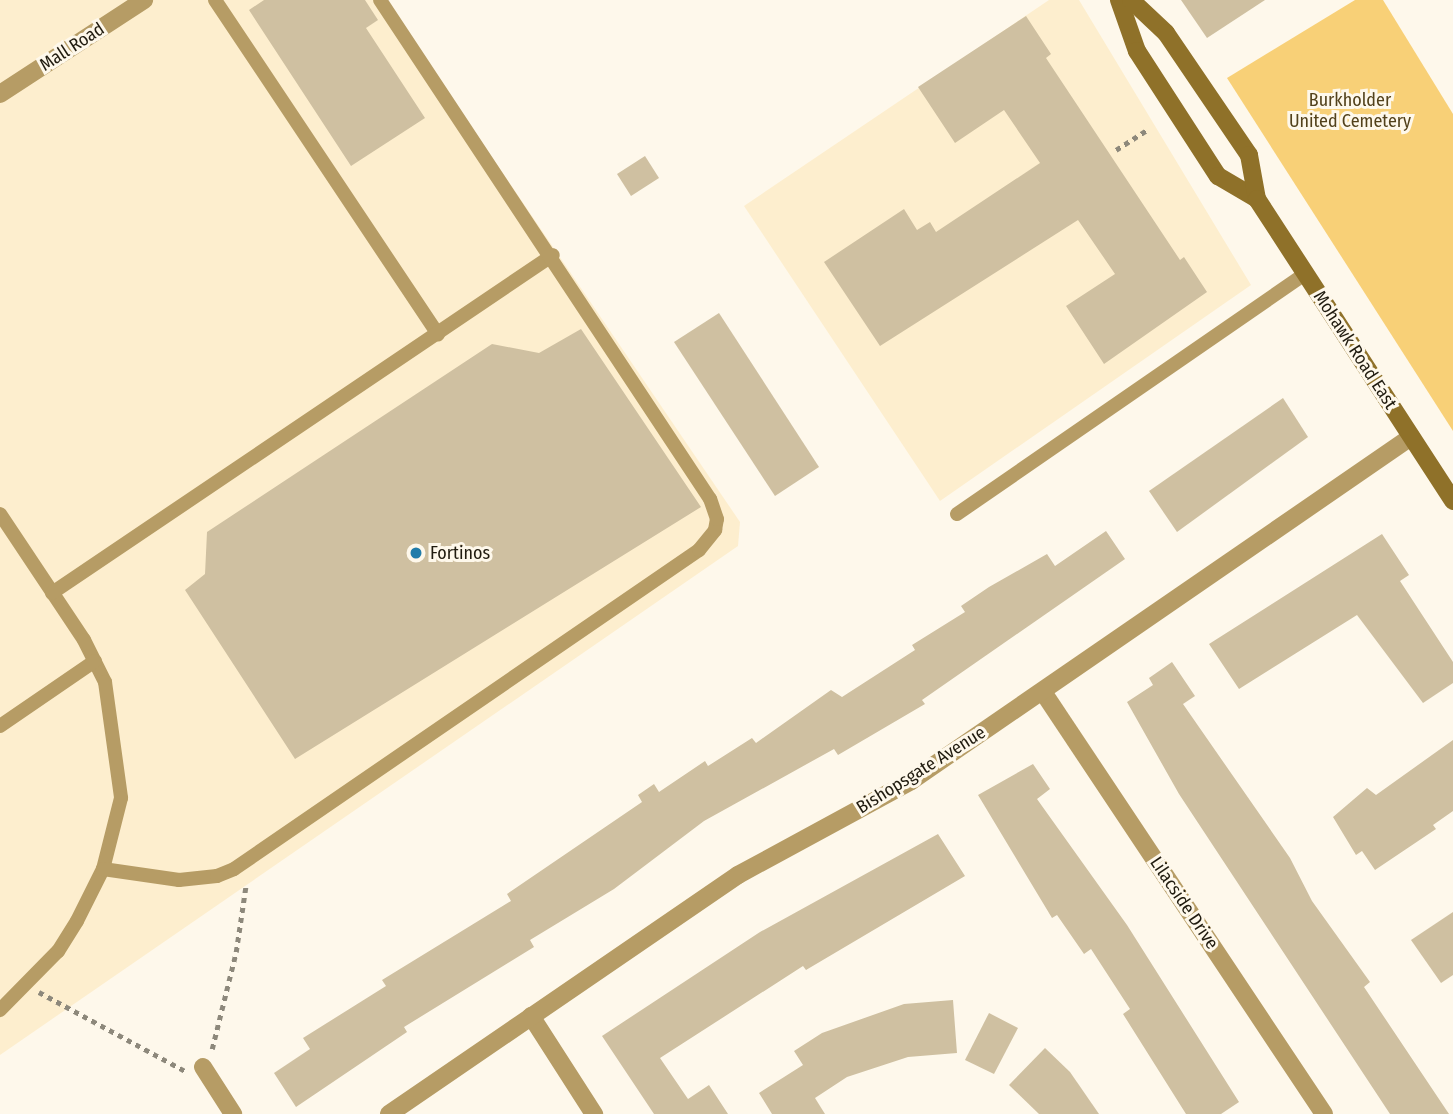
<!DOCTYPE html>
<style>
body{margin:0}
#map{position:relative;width:1453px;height:1114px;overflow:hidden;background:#fef8eb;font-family:"Fira Sans Condensed",sans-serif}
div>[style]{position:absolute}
.built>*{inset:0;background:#fdeece}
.green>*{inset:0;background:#f8d077}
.building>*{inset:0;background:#cfc0a1}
.path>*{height:4.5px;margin-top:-2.25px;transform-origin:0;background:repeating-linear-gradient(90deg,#8d887b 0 5px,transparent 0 10px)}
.lane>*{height:14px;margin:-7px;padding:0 7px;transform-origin:7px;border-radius:7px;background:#b69c65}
.street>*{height:18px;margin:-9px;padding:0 9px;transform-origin:9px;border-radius:9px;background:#b69c65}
.secondary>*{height:18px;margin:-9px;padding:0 9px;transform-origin:9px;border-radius:9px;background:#8f7129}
.dots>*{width:19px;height:19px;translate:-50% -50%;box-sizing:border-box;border:4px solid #fef8eb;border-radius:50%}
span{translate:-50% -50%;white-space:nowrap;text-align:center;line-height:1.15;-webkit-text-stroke:6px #fef8eb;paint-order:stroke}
.street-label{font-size:18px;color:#201b0f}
.park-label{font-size:18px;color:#52411b}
.poi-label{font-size:18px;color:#201b0f}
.left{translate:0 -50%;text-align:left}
</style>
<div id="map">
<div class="built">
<div style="clip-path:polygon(0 0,385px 0,740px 522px,738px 546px,0 1055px)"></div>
<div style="clip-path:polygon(1049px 0,1079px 0,1251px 285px,940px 501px,744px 206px)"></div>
</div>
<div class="green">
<div style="clip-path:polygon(1355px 0,1383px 0,1453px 114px,1453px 431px,1227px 78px)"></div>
</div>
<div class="building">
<div style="clip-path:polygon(264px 0,365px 0,378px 20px,366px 28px,425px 118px,351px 166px,249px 10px)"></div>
<div style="clip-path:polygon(1181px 0,1265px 0,1207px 38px)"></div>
<div style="clip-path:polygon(1026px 16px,1051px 54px,1046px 58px,1180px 260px,1184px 257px,1207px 292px,1104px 364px,1066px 306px,1115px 274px,1078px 220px,880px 346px,824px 262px,904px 209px,917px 230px,930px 222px,936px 232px,1040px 163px,1004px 110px,955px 143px,918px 87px)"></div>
<div style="clip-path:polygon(645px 156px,659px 178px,631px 196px,617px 174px)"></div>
<div style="clip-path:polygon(719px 313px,819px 467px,775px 496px,674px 342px)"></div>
<div style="clip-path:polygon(581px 329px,701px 507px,295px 759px,185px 590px,205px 574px,207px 532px,492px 344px,539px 353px)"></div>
<div style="clip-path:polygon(1283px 398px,1308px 437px,1177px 532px,1149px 491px)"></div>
<div style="clip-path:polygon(1106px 531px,1125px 559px,922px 700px,925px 704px,838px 755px,834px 749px,704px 821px,614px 889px,530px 940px,534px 947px,404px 1027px,407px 1032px,296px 1107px,274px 1073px,310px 1049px,303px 1038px,386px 986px,382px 980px,511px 901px,507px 894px,642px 802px,638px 795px,654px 784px,659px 792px,705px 761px,708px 766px,752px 738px,756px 743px,831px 690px,842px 697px,915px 650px,912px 645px,965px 612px,961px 606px,989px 587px,1047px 554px,1055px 566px)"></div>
<div style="clip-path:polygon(1382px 534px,1409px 575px,1400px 581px,1453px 662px,1453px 683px,1423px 703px,1357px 615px,1239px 689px,1209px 644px)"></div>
<div style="clip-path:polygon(1172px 662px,1195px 696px,1183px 704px,1290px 858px,1312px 901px,1370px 982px,1364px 987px,1449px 1114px,1390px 1114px,1179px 794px,1127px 702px,1153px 685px,1149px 678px)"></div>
<div style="clip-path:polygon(1453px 740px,1453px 811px,1433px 825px,1436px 829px,1375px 870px,1362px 851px,1356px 855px,1333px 817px,1367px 788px,1376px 795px)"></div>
<div style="clip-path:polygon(1033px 764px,1050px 789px,1037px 799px,1127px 925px,1239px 1102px,1221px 1114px,1186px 1114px,1123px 1014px,1130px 1009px,1091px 949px,1084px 954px,1057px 915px,1052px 918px,978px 795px)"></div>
<div style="clip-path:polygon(938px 834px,965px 876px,806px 970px,803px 966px,660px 1058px,688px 1099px,709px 1085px,728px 1114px,654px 1114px,602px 1036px,760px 932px)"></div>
<div style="clip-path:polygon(1453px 912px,1453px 975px,1441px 983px,1411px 940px)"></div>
<div style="clip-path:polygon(953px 1000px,957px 1053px,908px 1057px,847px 1077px,815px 1098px,825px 1114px,772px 1114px,759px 1093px,803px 1065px,794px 1051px,822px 1033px,904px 1004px)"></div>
<div style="clip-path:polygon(989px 1013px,1018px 1028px,994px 1074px,965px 1060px)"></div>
<div style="clip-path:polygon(1045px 1048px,1070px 1072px,1099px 1114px,1039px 1114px,1009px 1085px)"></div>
</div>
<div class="path">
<div style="left:1116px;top:150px;width:37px;rotate:-33deg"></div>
<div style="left:39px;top:992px;width:166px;rotate:28.4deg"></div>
<div style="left:212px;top:1049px;width:100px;rotate:-76.1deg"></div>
<div style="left:236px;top:952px;width:69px;rotate:-81.6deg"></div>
</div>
<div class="lane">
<div style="left:215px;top:0;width:402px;rotate:56.3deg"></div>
<div style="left:0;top:514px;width:151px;rotate:56.3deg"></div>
<div style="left:84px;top:640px;width:47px;rotate:63.4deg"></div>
<div style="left:105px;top:682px;width:117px;rotate:82.1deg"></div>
<div style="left:121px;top:798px;width:73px;rotate:104.2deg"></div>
<div style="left:103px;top:869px;width:58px;rotate:116.6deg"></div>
<div style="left:77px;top:921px;width:36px;rotate:122deg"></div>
<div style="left:58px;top:951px;width:83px;rotate:134.5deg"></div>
<div style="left:957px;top:514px;width:423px;rotate:-34.6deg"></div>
<div style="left:52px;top:593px;width:604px;rotate:-34.01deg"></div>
<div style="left:0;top:726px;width:115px;rotate:-34.4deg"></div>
<div style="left:103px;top:869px;width:77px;rotate:8.2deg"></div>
<div style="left:179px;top:880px;width:38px;rotate:-6deg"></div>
<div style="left:217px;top:876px;width:18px;rotate:-22deg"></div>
<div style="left:234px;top:869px;width:564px;rotate:-34.45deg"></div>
<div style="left:699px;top:550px;width:26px;rotate:-51deg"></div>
<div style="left:715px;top:530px;width:11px;rotate:-80deg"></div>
<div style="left:717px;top:519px;width:21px;rotate:-109deg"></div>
<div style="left:710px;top:499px;width:598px;rotate:-123.48deg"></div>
</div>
<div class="street">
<div style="left:0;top:94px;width:172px;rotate:-33.1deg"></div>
<div style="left:1043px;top:692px;width:507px;rotate:56.34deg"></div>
<div style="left:531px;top:1016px;width:117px;rotate:57.3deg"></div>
<div style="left:203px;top:1067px;width:56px;rotate:57.4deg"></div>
<div style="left:389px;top:1114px;width:423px;rotate:-34.4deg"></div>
<div style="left:738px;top:875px;width:197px;rotate:-28.5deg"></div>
<div style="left:911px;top:781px;width:607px;rotate:-34.53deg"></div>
</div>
<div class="secondary">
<div style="left:1119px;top:0;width:54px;rotate:70.6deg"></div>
<div style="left:1137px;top:51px;width:149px;rotate:57.1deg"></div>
<div style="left:1218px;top:176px;width:45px;rotate:30.5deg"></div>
<div style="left:1131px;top:0;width:48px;rotate:43.3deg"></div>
<div style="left:1166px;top:33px;width:148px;rotate:55.8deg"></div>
<div style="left:1249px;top:155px;width:45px;rotate:79.7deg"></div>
<div style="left:1257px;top:199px;width:360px;rotate:57deg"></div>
</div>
<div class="dots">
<div style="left:416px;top:553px;background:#207caa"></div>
</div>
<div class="street-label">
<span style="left:72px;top:47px;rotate:-33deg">Mall Road</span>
<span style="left:1355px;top:350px;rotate:57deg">Mohawk Road East</span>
<span style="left:921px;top:770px;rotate:-32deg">Bishopsgate Avenue</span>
<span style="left:1184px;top:903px;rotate:56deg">Lilacside Drive</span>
</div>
<div class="park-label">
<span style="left:1350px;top:111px">Burkholder<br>United Cemetery</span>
</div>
<div class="poi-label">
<span class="left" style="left:430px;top:553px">Fortinos</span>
</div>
</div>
